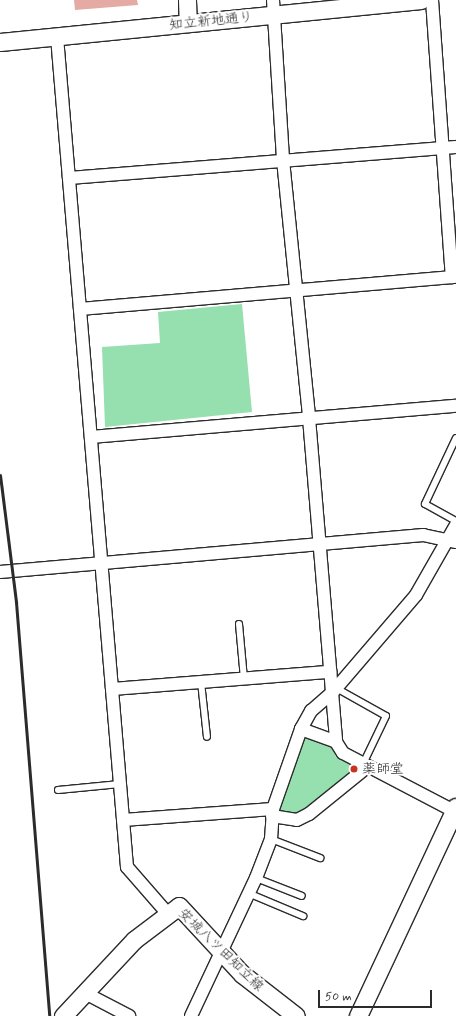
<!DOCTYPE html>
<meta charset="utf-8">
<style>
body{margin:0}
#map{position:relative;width:456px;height:1016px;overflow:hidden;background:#fff;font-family:Mynerve,"Klee One",sans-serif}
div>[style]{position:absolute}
.green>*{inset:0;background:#96dfaf}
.building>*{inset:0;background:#e4aaa3}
.roads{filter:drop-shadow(1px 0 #2b2b2b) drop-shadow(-1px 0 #2b2b2b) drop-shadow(0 1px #2b2b2b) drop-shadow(0 -1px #2b2b2b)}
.lane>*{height:6px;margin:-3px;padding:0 3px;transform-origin:3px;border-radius:3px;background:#fff}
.street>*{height:12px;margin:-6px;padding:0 6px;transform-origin:6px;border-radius:6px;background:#fff}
.secondary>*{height:17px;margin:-8.5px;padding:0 8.5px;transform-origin:8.5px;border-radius:8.5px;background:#fff}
.rail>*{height:3px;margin:-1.5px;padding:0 1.5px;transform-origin:1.5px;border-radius:1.5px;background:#2b2b2b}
.dots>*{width:11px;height:11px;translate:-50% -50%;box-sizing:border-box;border:2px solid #fff;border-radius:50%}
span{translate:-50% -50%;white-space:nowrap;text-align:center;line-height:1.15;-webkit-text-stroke:4px #fff;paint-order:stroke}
.street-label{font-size:14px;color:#2b2b2b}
.poi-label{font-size:14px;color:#2b2b2b}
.left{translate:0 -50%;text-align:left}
.scale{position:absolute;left:318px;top:990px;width:114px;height:18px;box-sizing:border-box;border:2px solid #2b2b2b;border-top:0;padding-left:5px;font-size:12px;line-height:14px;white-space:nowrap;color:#2b2b2b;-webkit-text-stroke:3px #fff;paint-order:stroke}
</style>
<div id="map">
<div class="green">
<div style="clip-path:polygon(242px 304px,252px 412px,105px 427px,102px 347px,160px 343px,158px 312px)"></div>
<div style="clip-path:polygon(303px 736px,332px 747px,336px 757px,359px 768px,296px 817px,276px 814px)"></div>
</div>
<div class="building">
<div style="clip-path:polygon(74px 0,137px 0,138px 5px,75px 10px)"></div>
</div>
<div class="roads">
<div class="lane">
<div style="left:456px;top:438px;width:73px;rotate:115.2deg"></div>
<div style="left:425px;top:504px;width:35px;rotate:29deg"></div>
<div style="left:239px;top:624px;width:55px;rotate:84.8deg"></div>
<div style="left:201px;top:682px;width:55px;rotate:83.8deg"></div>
<div style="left:336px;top:688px;width:57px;rotate:29.2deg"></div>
<div style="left:386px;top:716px;width:53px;rotate:115.6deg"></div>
<div style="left:58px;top:790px;width:62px;rotate:-5.5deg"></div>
<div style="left:271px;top:839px;width:53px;rotate:21.2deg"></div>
<div style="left:256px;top:878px;width:49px;rotate:21.4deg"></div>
<div style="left:248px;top:893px;width:60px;rotate:22.7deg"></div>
</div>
<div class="street">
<div style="left:273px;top:0;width:160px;rotate:86.4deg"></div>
<div style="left:283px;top:160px;width:259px;rotate:84.2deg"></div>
<div style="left:309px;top:418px;width:325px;rotate:85.2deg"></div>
<div style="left:336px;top:742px;width:13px;rotate:58deg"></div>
<div style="left:343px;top:753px;width:127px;rotate:27.6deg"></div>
<div style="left:432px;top:0;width:278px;rotate:85.9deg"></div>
<div style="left:57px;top:37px;width:833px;rotate:85.18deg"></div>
<div style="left:127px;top:867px;width:62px;rotate:48.9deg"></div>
<div style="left:69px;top:178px;width:388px;rotate:-4.6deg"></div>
<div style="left:80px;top:309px;width:377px;rotate:-4.9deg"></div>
<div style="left:91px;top:437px;width:366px;rotate:-4.9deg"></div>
<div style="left:0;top:572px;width:425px;rotate:-5deg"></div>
<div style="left:423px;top:535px;width:34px;rotate:12deg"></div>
<div style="left:112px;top:689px;width:219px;rotate:-4.5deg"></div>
<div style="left:301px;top:729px;width:37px;rotate:20deg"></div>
<div style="left:272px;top:816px;width:25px;rotate:9deg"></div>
<div style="left:297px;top:820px;width:13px;rotate:-27deg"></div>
<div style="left:309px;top:814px;width:75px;rotate:-39deg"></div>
<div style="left:123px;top:820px;width:150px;rotate:-4.2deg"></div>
<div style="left:85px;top:993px;width:50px;rotate:27.6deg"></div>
<div style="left:191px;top:1016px;width:153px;rotate:-64.8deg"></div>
<div style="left:256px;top:878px;width:42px;rotate:-69deg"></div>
<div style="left:271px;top:839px;width:30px;rotate:-86deg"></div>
<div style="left:273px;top:809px;width:85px;rotate:-70.7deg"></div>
<div style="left:301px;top:729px;width:21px;rotate:-61deg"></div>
<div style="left:311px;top:711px;width:28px;rotate:-41deg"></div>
<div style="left:332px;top:693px;width:129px;rotate:-49.4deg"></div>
<div style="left:416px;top:595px;width:81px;rotate:-60.3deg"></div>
</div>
<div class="secondary">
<div style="left:187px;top:0;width:23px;rotate:88deg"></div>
<div style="left:0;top:42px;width:423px;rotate:-5.7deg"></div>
<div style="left:63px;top:1016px;width:104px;rotate:-46.9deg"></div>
<div style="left:134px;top:940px;width:56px;rotate:-37.1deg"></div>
<div style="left:179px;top:906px;width:93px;rotate:47.2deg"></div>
<div style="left:242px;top:974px;width:68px;rotate:37.9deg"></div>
<div style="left:358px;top:1016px;width:231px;rotate:-64.9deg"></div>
</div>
</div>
<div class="rail">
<div style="left:0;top:475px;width:128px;rotate:82.8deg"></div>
<div style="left:16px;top:602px;width:415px;rotate:85.4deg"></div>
</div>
<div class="dots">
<div style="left:354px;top:769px;background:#c8321e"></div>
</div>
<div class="street-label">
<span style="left:211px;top:21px;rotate:-6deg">知立新地通り</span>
<span style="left:221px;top:950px;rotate:44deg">安城八ツ田知立線</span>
</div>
<div class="poi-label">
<span class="left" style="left:362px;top:769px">薬師堂</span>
</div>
<div class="scale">50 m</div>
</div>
